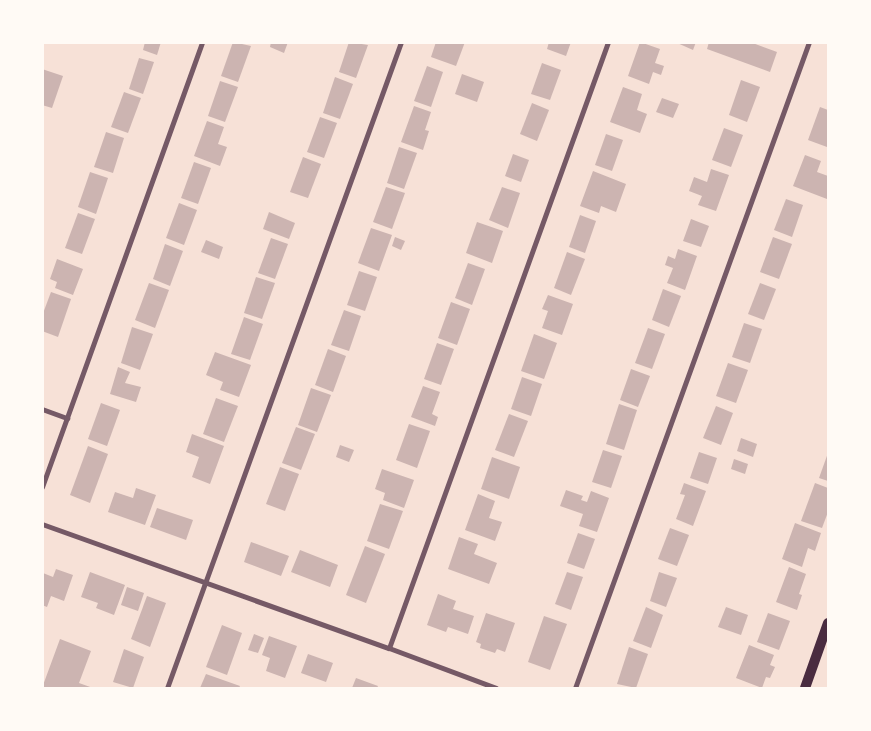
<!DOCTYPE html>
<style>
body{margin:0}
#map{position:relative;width:871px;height:731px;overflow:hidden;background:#f7e1d7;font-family:Signika,sans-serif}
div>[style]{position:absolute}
.building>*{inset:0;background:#ccb4b1}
.minor>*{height:5px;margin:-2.5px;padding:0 2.5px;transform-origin:2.5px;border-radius:2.5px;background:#755966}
.secondary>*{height:10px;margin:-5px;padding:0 5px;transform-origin:5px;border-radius:5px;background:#4a2c40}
span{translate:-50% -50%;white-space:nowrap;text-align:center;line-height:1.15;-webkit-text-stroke:4px #fffaf5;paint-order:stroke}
.frame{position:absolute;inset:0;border:44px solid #fffaf5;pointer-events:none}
</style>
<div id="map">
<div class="building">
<div style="clip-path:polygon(145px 42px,161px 42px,157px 55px,143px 50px)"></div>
<div style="clip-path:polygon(233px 42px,251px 46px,238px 82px,221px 76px)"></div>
<div style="clip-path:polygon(271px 42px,288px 42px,284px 53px,270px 47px)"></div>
<div style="clip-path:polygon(349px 42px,368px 45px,356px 78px,339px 72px)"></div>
<div style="clip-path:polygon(436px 42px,465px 42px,456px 66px,431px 57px)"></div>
<div style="clip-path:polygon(549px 42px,571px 42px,566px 56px,547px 49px)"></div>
<div style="clip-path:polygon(640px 42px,660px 49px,655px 63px,664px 66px,661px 75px,653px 72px,649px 84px,628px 76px)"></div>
<div style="clip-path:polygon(675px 42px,696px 42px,693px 50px)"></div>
<div style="clip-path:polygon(709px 42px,750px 42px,777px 52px,770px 72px,707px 49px)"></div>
<div style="clip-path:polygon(139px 58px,154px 62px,143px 94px,129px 89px)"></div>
<div style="clip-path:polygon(542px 63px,561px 70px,550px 100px,531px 94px)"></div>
<div style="clip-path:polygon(427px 66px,443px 72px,431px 107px,414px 101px)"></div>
<div style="clip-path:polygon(42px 69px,63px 76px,52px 108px,42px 105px)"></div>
<div style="clip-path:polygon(462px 74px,484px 82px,477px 102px,455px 94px)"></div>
<div style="clip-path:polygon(335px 77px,353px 84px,340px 119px,323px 113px)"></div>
<div style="clip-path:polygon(741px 80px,760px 87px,747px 122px,729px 115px)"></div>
<div style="clip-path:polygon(220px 81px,238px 87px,225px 122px,208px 116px)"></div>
<div style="clip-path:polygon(623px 87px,642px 94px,637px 110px,647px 114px,640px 133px,610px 122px)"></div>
<div style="clip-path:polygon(124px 92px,141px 98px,128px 133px,111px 127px)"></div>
<div style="clip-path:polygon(662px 98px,679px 104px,673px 118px,656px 112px)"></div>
<div style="clip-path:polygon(532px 103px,549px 110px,537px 141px,520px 134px)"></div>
<div style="clip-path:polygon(414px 106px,431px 112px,425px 130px,429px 131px,423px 150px,401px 142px)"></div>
<div style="clip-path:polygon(820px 107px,828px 110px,827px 147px,808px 140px)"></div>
<div style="clip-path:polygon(320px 117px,337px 123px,324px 158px,307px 152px)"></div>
<div style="clip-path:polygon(207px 121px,224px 127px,218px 144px,227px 147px,220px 166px,194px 156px)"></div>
<div style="clip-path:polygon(724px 128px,743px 135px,731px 167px,712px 160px)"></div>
<div style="clip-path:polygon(106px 132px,124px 138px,113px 173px,94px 167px)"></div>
<div style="clip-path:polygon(606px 134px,623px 140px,612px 171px,595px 165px)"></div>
<div style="clip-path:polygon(399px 147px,417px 153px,404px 189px,387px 183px)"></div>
<div style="clip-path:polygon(513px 154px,529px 160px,521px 182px,505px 176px)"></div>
<div style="clip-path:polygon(805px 155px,821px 161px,817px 172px,828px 176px,827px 199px,793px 186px)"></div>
<div style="clip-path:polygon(303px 157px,321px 164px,308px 198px,290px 192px)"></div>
<div style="clip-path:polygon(194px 162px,211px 168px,198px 204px,181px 198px)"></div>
<div style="clip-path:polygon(711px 169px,729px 175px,716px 211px,698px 205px,702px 196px,689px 191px,694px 177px,707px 182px)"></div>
<div style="clip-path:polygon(593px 171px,626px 184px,616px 212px,601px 206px,599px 213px,580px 206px)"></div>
<div style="clip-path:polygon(90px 172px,108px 178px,96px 214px,78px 207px)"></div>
<div style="clip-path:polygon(386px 187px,405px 193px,392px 229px,373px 222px)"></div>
<div style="clip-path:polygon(502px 187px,520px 193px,508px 228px,489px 220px)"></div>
<div style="clip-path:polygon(786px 199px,803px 205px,792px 237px,774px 230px)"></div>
<div style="clip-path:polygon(179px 203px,197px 210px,184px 245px,166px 238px)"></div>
<div style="clip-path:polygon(269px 212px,295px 223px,289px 239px,263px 229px)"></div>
<div style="clip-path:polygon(78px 213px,95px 219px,82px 254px,65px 248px)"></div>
<div style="clip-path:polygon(580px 215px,596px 221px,585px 253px,569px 247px)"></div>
<div style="clip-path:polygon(691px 219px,709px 226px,701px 247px,683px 241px)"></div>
<div style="clip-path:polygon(477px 222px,503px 231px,492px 263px,466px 253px)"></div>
<div style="clip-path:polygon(371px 228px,392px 235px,379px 271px,358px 263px)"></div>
<div style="clip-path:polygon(395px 237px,405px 241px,401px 250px,392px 246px)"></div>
<div style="clip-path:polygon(773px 237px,792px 244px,779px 279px,760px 272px)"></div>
<div style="clip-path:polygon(271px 238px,288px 244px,275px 279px,258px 273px)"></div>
<div style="clip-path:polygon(206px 240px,223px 247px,219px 259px,201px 252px)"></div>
<div style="clip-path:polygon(165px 244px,183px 251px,170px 286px,153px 279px)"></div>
<div style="clip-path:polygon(678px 249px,697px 256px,685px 290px,667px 283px,673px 268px,665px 265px,668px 256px,675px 259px)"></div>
<div style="clip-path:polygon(567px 252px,585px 259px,571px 295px,554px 288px)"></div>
<div style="clip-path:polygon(57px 259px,83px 269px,73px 295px,55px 288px,57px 282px,50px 279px)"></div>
<div style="clip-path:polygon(468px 263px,485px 269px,472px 305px,455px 298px)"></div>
<div style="clip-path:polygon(359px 271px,377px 277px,365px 311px,347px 305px)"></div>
<div style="clip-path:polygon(256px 277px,275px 283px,262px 319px,244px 313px)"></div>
<div style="clip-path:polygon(149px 283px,169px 290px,155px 328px,135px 320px)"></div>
<div style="clip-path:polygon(760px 283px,776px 289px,764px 320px,748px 314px)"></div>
<div style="clip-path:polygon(663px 289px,681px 296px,669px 327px,652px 320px)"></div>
<div style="clip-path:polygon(51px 292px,71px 299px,58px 337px,42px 331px,42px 316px)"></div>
<div style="clip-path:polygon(548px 295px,573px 304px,562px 335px,542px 328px,548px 311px,542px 309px)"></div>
<div style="clip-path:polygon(451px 302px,470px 309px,457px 345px,438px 338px)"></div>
<div style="clip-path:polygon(344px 310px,361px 316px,349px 351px,331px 345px)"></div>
<div style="clip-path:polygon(244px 317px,263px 324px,250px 360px,231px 354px)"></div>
<div style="clip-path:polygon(744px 323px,762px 329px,750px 363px,732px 357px)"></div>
<div style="clip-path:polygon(132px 327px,153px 334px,140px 370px,121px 363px)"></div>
<div style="clip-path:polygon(648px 328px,665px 334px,652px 369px,635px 363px)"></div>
<div style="clip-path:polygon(534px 334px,557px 343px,544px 379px,521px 371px)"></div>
<div style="clip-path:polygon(437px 343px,454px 349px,441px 385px,424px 379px)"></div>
<div style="clip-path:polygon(328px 349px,346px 356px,333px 392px,315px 385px)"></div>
<div style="clip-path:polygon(215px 352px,251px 365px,239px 397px,220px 390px,223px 382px,206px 375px)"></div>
<div style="clip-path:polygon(728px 363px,748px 370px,736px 403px,716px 396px)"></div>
<div style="clip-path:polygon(118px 367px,130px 372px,125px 383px,141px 387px,136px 402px,110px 394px)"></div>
<div style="clip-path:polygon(631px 369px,650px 376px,638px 407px,620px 400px)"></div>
<div style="clip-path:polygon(522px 377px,542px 384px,531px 416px,511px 409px)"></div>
<div style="clip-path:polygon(423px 386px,440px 392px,432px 414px,438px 417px,435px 426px,411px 417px)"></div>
<div style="clip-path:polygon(311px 388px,331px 395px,317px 432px,298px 425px)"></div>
<div style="clip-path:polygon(216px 398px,238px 406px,224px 442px,203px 434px)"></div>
<div style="clip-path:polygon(101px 403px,120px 410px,107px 446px,88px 439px)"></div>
<div style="clip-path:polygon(619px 404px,637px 410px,624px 450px,606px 444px)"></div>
<div style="clip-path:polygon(716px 406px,733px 413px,721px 445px,703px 438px)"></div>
<div style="clip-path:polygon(509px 414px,528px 421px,514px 457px,495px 450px)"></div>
<div style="clip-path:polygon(409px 424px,430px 431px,417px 468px,396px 460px)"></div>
<div style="clip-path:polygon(296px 427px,315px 434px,301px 470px,282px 463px)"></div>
<div style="clip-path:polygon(192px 434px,224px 446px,210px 484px,192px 477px,199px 457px,186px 452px)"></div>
<div style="clip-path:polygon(741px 438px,757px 444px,753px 457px,737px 451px)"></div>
<div style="clip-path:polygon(340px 445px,354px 450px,349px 462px,336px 457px)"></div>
<div style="clip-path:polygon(88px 446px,108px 454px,90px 503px,70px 495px)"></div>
<div style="clip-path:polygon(603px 450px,622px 456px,611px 488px,592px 482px)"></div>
<div style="clip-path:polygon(699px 452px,717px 458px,708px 484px,690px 478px)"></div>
<div style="clip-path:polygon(828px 453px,828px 481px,819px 478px)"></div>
<div style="clip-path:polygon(492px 457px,520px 467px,509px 499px,481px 489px)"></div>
<div style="clip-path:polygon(734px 459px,748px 464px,745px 474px,731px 469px)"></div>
<div style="clip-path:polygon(280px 467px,299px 474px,285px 511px,266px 504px)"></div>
<div style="clip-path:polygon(382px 469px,414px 480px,404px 508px,383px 500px,385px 493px,375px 489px)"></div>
<div style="clip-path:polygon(684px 483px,706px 491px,693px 526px,676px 519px,685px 495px,680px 494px)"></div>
<div style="clip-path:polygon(815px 483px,828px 488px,828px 512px,822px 528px,801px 521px)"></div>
<div style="clip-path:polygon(136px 488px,156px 495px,145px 525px,108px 512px,115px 492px,133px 498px)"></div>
<div style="clip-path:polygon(566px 490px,583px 496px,581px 500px,587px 502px,591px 491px,609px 498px,597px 532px,579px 526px,583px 514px,560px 506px)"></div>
<div style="clip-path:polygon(478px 494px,495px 501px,489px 518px,502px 522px,495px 541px,465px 530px)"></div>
<div style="clip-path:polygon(380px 504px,403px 511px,389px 549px,367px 541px)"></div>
<div style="clip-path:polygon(157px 508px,193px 520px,186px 540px,150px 527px)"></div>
<div style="clip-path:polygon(795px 523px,821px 533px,815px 551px,808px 548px,802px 567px,782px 559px)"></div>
<div style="clip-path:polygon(670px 528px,689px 535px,677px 566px,658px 559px)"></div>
<div style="clip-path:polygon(578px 533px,595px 539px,584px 569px,567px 563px)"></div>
<div style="clip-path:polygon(459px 537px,478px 544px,474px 554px,497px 563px,489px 584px,448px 569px)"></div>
<div style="clip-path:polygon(251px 542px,289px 556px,281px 576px,244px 562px)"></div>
<div style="clip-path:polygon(365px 546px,385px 554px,366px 603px,346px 595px)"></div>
<div style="clip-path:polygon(300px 550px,338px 565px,330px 587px,291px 572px)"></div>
<div style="clip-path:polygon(789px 567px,806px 574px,799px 594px,802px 595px,797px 610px,776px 602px)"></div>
<div style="clip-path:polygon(56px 569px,73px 575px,64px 601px,51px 596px,47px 607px,42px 605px,42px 576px,43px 573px,53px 577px)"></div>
<div style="clip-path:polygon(90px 572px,125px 585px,114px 615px,96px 608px,98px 603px,81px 597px)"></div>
<div style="clip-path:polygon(567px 572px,583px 577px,571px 610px,555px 604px)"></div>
<div style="clip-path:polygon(659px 572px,677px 578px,666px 607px,650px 601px)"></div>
<div style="clip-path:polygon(127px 587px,144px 593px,138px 611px,121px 605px)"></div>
<div style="clip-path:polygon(438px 594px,456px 601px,453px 609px,474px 616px,468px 634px,448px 627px,446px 632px,427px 625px)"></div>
<div style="clip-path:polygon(147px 596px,166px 603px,150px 647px,131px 639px)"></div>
<div style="clip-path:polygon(646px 607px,663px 615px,651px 648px,633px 641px)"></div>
<div style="clip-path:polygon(726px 607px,748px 615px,741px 635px,718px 627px)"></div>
<div style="clip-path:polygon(486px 613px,515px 623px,505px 652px,497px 649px,495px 653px,480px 648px,481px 644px,476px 642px)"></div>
<div style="clip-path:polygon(768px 613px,790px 621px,779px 650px,757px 642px)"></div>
<div style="clip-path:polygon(544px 616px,567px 624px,550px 670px,528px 662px)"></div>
<div style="clip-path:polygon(222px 625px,242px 633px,227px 675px,206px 667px)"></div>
<div style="clip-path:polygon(254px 634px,264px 638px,258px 653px,248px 650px)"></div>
<div style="clip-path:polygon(269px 636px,297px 646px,285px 678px,266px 671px,270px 658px,262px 655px)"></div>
<div style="clip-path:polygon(60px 639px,91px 651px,79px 683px,93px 688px,42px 688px)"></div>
<div style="clip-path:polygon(749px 645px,774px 655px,770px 665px,775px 667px,770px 678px,766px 677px,762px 688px,736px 678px)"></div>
<div style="clip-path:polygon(629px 647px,648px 654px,636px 688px,617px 684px)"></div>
<div style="clip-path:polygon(124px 649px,144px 657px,133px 688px,113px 682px)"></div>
<div style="clip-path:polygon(308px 654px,333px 663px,326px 682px,301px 673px)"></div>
<div style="clip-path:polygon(206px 674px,240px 686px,239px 688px,200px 688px)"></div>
<div style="clip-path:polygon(356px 678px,378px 686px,377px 688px,352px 688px)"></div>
</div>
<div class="minor">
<div style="left:42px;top:409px;width:27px;rotate:20deg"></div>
<div style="left:42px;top:487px;width:473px;rotate:-70.2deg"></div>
<div style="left:42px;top:524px;width:368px;rotate:19.7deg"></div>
<div style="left:389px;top:648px;width:114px;rotate:20.5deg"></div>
<div style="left:389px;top:648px;width:644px;rotate:-70.13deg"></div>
<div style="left:167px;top:688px;width:687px;rotate:-70.09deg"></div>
<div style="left:575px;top:688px;width:687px;rotate:-70.09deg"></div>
</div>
<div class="secondary">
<div style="left:805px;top:688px;width:69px;rotate:-70.5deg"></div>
</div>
<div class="frame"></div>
</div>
